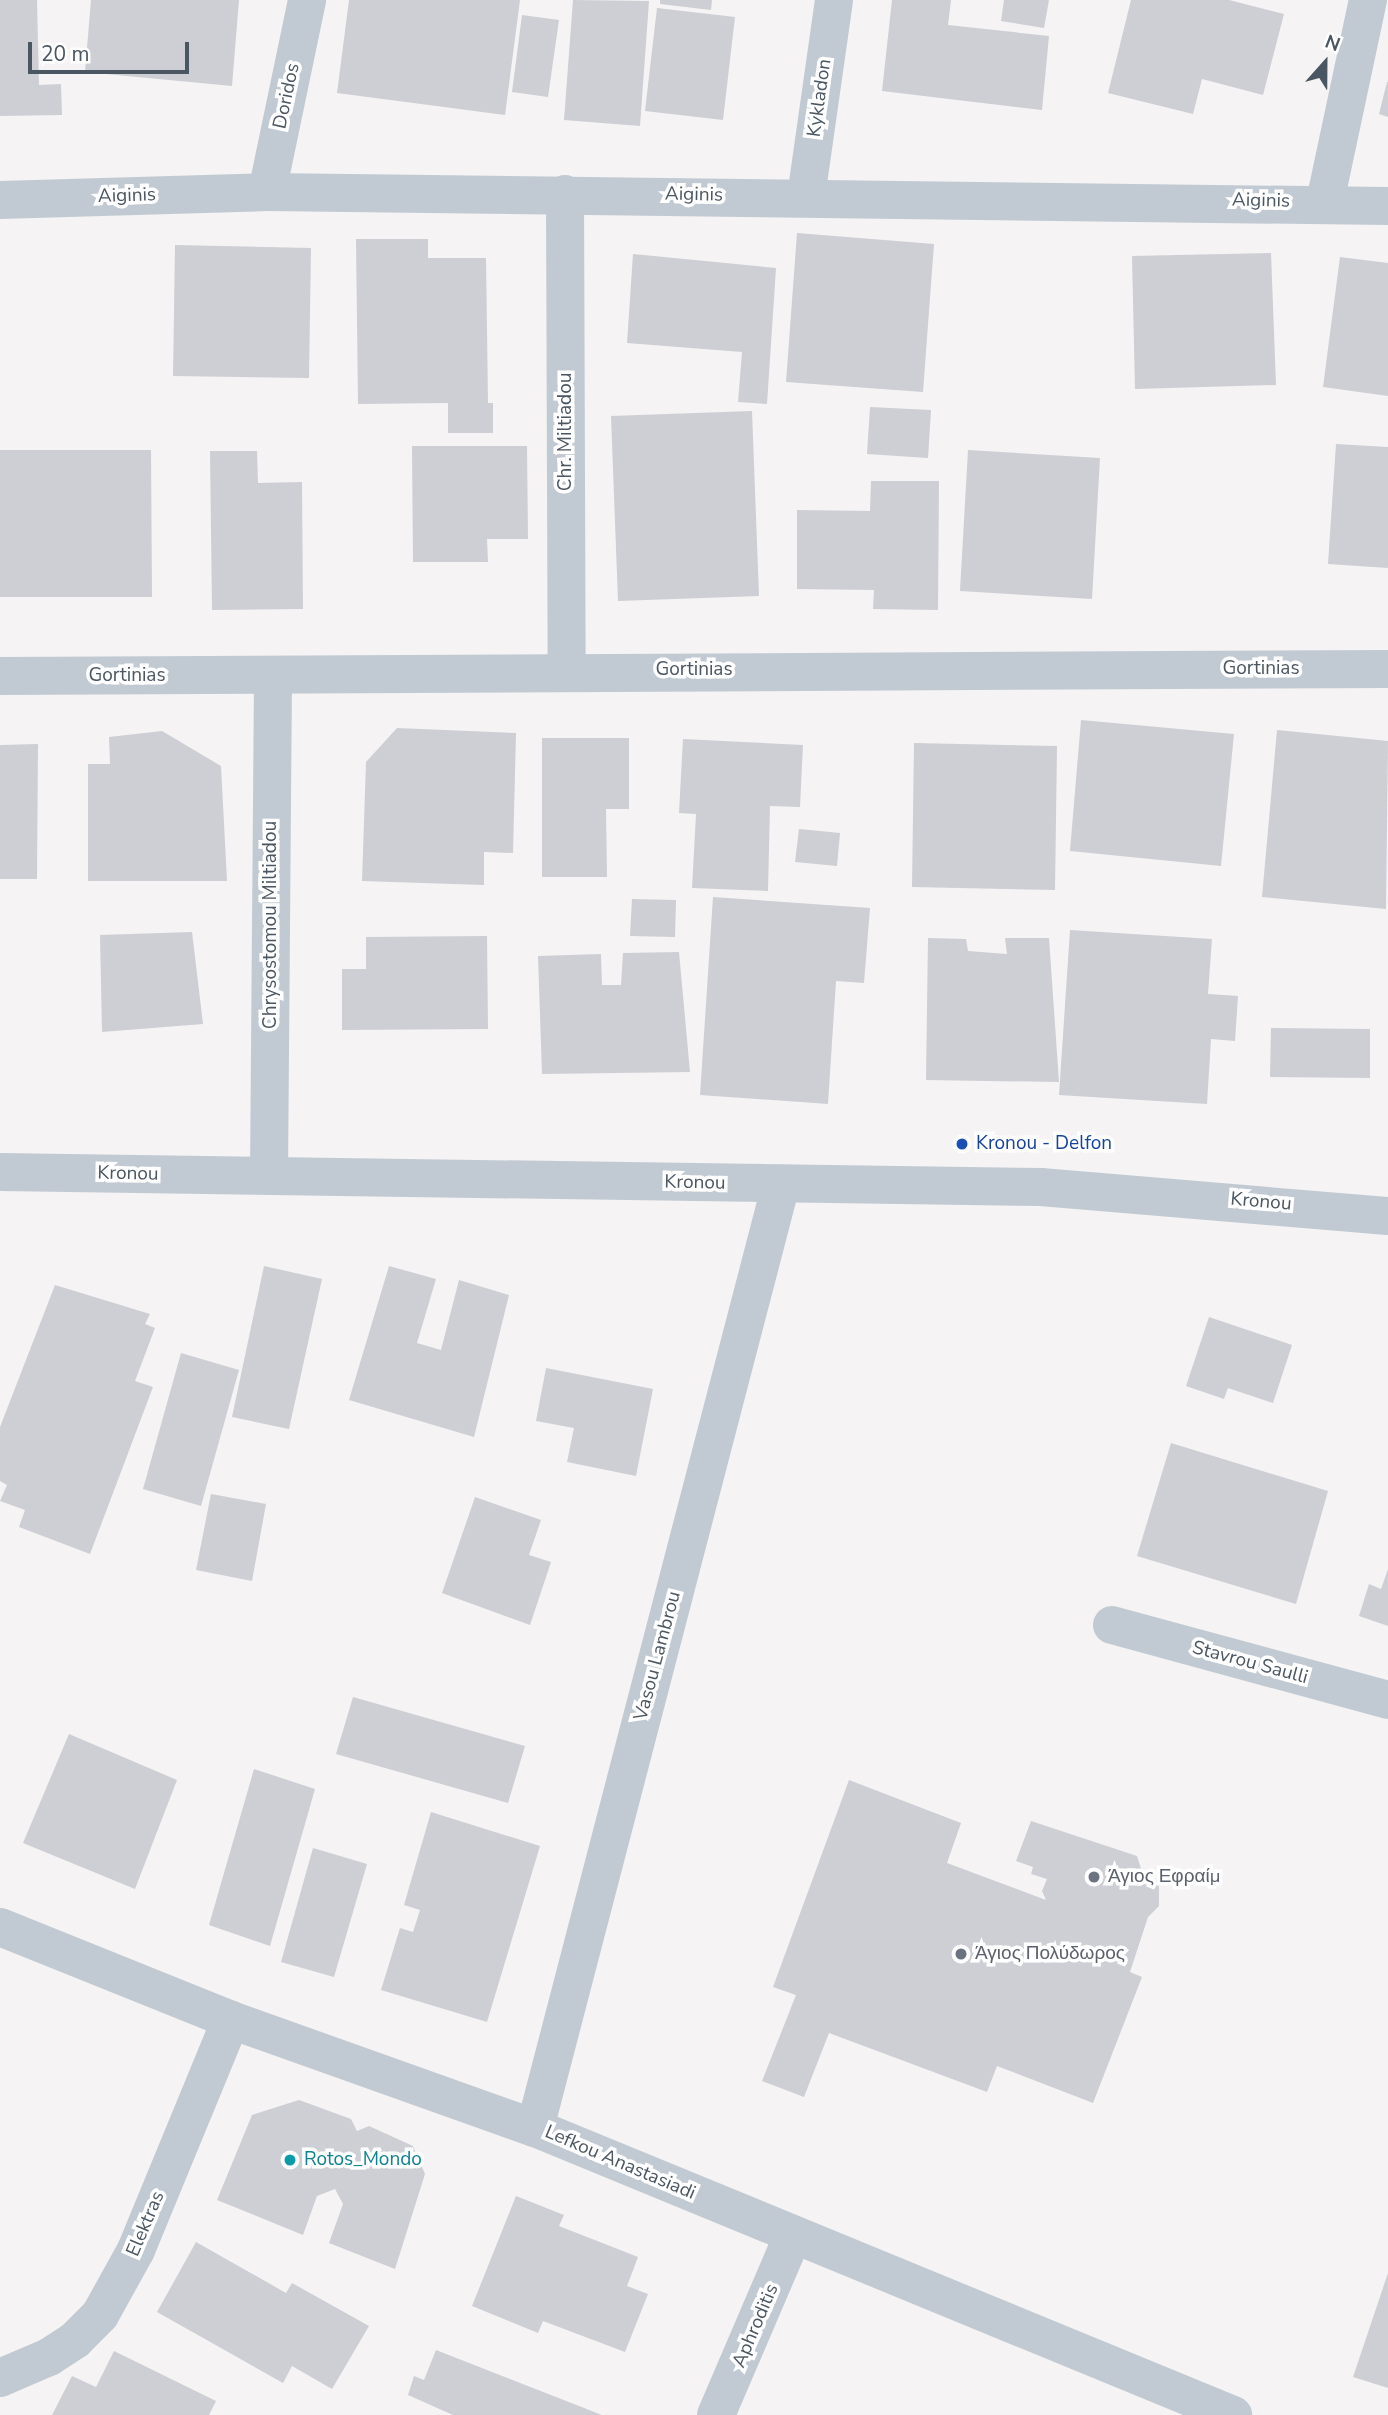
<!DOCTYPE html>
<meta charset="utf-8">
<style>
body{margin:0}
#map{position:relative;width:1388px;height:2415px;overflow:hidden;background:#f5f3f3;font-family:"Nunito Sans",sans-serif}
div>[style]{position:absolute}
.building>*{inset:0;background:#cdcfd5}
.minor>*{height:38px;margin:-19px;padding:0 19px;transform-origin:19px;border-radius:19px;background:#c1cad2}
.tertiary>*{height:38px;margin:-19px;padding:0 19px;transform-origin:19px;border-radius:19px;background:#c1cad2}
.dots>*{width:19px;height:19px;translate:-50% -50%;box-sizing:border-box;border:4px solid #fff;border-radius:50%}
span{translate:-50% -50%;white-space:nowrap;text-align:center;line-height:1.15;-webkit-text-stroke:7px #fff;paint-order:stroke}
.street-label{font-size:19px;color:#4a5661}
.transit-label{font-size:19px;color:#164399}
.left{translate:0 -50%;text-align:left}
.worship-label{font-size:19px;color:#5b616d}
.culture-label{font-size:19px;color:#0d838f}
.north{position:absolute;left:1290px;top:28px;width:70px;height:70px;-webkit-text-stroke:5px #fff;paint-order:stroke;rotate:21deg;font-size:19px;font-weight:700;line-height:28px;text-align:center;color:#4a5661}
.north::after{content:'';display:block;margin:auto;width:24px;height:32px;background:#4a5661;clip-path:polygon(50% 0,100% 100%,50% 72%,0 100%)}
.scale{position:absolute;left:28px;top:42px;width:161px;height:32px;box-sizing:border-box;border:4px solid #4a5661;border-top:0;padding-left:9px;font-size:21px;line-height:24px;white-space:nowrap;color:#4a5661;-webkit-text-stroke:5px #fff;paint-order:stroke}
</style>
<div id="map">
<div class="building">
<div style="clip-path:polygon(0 0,37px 0,39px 85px,61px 84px,62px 115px,0 116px)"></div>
<div style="clip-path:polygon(91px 0,239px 0,232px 86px,85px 72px)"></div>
<div style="clip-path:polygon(349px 0,520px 0,505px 115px,337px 93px)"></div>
<div style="clip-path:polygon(573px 0,649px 1px,640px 126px,564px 120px)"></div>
<div style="clip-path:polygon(660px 0,712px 0,711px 10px,660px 4px)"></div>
<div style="clip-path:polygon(892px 0,951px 0,948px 25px,1049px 36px,1042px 110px,882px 91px)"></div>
<div style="clip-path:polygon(1004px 0,1049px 0,1044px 28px,1001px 21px)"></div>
<div style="clip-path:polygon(1131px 0,1229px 0,1284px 14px,1263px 95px,1202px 79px,1193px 114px,1108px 93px)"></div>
<div style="clip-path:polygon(657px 8px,735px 17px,723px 120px,645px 111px)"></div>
<div style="clip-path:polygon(522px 15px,559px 20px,548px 97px,512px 92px)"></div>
<div style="clip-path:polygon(1387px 82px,1388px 82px,1388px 117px,1379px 114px)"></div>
<div style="clip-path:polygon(797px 233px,934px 244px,923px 392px,786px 382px)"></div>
<div style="clip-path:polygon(356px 239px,428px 239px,428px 258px,486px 258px,488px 403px,493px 403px,493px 433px,448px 433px,448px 403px,358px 404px)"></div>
<div style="clip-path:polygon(175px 245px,311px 248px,309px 378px,173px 376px)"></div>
<div style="clip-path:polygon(1271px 253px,1276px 385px,1135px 389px,1132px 256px)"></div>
<div style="clip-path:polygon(633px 254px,776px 268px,767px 404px,738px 402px,742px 352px,627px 343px)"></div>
<div style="clip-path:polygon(1340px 257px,1388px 263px,1388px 396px,1323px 387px)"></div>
<div style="clip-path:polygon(870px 407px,931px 410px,928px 458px,867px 454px)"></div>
<div style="clip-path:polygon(752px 411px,759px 596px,618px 601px,611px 416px)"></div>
<div style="clip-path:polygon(1336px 444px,1388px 447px,1388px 568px,1328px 564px)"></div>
<div style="clip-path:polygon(412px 446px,527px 446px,528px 539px,487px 539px,488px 562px,413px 562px)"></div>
<div style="clip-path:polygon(0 450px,151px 450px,152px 597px,0 597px)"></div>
<div style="clip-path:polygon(968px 450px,1100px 458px,1092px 599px,960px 591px)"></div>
<div style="clip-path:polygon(210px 451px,257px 451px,258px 483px,302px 482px,303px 609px,212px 610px)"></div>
<div style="clip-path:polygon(871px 481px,939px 481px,938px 610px,873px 609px,874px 590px,797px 589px,797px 510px,870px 511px)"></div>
<div style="clip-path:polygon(1081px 720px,1234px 734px,1221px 866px,1070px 851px)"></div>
<div style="clip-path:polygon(397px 728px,516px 733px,513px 853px,484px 852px,484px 885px,362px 881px,366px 762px)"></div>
<div style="clip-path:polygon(1277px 730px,1388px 741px,1386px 909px,1262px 897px)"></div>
<div style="clip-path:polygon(162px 731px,221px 766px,227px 881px,88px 881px,88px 764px,110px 764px,109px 737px)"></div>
<div style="clip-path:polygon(542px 738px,629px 738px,629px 809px,606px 809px,607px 877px,542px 877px)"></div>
<div style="clip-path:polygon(683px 739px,803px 745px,800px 807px,770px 806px,768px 891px,692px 888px,696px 814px,679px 813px)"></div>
<div style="clip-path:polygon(914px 743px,1057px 746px,1055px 890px,912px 887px)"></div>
<div style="clip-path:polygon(38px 744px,37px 879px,0 879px,0 745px)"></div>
<div style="clip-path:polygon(799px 829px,840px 833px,837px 866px,795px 862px)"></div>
<div style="clip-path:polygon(713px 897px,870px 908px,864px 983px,836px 981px,828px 1104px,700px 1095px)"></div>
<div style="clip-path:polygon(632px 899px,676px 900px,675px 937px,630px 936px)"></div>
<div style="clip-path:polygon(1070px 930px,1212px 939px,1208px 994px,1238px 996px,1235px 1041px,1211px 1039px,1207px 1104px,1059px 1095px)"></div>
<div style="clip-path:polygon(192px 932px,203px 1024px,102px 1032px,100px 935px)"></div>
<div style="clip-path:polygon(487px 936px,488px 1029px,342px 1030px,342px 969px,366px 969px,366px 937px)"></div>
<div style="clip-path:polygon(928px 938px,966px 939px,968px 951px,1007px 954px,1005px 938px,1049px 938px,1059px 1082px,926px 1080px)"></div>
<div style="clip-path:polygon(679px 952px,690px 1072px,542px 1074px,538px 956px,601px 954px,602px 985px,621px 985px,623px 953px)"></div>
<div style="clip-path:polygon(1271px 1028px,1370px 1029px,1370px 1078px,1270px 1077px)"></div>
<div style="clip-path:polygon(264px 1266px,322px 1279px,289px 1429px,232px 1417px)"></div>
<div style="clip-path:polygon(389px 1266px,436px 1279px,417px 1343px,441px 1350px,459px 1280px,509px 1295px,474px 1437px,349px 1400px)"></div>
<div style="clip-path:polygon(55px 1285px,150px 1314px,145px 1324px,155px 1328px,135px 1381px,153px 1387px,90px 1554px,19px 1527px,25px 1510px,0 1501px,7px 1485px,0 1481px,0 1427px)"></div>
<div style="clip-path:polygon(1209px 1317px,1292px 1345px,1273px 1403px,1228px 1388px,1224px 1399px,1186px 1386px)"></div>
<div style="clip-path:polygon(181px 1353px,239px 1370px,201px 1506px,143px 1489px)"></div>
<div style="clip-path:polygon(546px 1368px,653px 1389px,636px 1476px,567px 1462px,574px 1428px,536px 1421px)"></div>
<div style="clip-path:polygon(1171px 1443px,1328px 1491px,1296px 1604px,1137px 1556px)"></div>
<div style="clip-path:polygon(211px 1494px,266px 1504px,252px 1581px,196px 1570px)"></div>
<div style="clip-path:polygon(475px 1497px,541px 1520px,529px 1555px,551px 1562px,530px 1625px,442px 1593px)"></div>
<div style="clip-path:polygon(1388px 1569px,1388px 1626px,1359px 1616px,1369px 1584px,1381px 1589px)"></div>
<div style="clip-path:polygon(353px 1697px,525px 1746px,508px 1803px,336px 1754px)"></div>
<div style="clip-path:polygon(69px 1734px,177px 1780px,135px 1889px,23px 1843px)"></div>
<div style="clip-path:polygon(254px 1769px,315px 1789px,270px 1946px,209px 1925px)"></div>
<div style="clip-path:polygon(849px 1780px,961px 1823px,947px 1863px,1046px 1900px,1042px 1891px,1047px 1879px,1031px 1874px,1033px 1867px,1016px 1861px,1031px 1821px,1137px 1856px,1143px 1875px,1159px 1882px,1159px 1906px,1148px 1917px,1130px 1972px,1142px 1977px,1093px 2103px,997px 2066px,987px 2092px,829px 2033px,804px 2097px,762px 2081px,796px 1995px,773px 1987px)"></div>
<div style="clip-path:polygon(431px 1812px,540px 1846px,487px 2022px,381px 1990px,400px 1928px,413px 1932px,420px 1910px,404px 1905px)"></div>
<div style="clip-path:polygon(313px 1848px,367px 1864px,334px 1977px,281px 1962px)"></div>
<div style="clip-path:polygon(299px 2100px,351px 2119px,357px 2131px,369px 2126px,413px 2146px,425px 2174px,395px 2269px,329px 2243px,343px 2204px,335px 2189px,317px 2196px,303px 2235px,217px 2200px,252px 2115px)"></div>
<div style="clip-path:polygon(516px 2196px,564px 2215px,559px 2226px,638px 2257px,627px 2286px,648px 2294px,625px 2352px,543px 2321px,538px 2333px,472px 2306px)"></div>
<div style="clip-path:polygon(196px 2242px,286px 2293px,292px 2283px,369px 2326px,332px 2389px,292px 2366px,283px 2383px,157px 2312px)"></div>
<div style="clip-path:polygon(1388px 2273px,1388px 2388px,1353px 2377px)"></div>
<div style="clip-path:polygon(436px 2350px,602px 2415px,453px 2415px,408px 2395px,414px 2376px,424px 2380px)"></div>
<div style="clip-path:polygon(114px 2351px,216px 2401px,209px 2415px,52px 2415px,72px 2376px,96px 2387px)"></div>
</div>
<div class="minor">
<div style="left:267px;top:192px;width:196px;rotate:-78.2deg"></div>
<div style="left:565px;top:194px;width:476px;rotate:89.8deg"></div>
<div style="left:806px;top:197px;width:199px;rotate:-81.9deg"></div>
<div style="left:0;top:200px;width:267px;rotate:-1.7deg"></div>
<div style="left:267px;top:192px;width:1121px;rotate:0.72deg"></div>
<div style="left:1325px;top:202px;width:207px;rotate:-78deg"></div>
<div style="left:0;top:676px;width:1388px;rotate:-0.29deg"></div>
<div style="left:269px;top:1176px;width:501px;rotate:-89.54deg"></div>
<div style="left:1112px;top:1625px;width:286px;rotate:15.2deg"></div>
<div style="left:0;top:1927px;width:249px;rotate:21.9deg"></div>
<div style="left:231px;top:2020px;width:323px;rotate:19.6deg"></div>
<div style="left:535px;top:2128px;width:755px;rotate:22.35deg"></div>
<div style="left:535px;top:2128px;width:976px;rotate:-75.39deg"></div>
<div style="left:0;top:2378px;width:53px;rotate:-23.2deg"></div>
<div style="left:49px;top:2357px;width:31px;rotate:-33deg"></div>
<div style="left:75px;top:2340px;width:35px;rotate:-45deg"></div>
<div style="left:100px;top:2315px;width:74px;rotate:-61deg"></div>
<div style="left:136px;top:2250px;width:249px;rotate:-67.6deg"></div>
<div style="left:716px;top:2415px;width:196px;rotate:-66.8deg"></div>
</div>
<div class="tertiary">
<div style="left:0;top:1172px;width:1041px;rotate:0.83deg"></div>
<div style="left:1041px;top:1187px;width:348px;rotate:4.8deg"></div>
</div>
<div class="dots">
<div style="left:962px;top:1144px;background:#1a4fb4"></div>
<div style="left:1094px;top:1877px;background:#6b7280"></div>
<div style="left:961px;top:1954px;background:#6b7280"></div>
<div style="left:290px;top:2160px;background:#0f9aa8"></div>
</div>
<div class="street-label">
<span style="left:287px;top:96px;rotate:-78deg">Doridos</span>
<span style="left:820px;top:98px;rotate:-82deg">Kykladon</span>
<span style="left:694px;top:195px;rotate:1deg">Aiginis</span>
<span style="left:127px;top:196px;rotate:-2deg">Aiginis</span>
<span style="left:1261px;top:201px;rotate:1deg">Aiginis</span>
<span style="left:566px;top:432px;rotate:-90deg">Chr. Miltiadou</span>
<span style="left:1261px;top:669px">Gortinias</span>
<span style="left:694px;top:670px">Gortinias</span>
<span style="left:127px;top:676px">Gortinias</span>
<span style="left:271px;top:925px;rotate:-90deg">Chrysostomou Miltiadou</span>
<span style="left:128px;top:1174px;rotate:1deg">Kronou</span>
<span style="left:695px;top:1183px;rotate:1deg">Kronou</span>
<span style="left:1261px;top:1202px;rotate:5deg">Kronou</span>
<span style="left:658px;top:1656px;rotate:-75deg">Vasou Lambrou</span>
<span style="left:1250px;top:1663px;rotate:15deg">Stavrou Saulli</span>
<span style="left:620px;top:2163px;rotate:23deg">Lefkou Anastasiadi</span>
<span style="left:146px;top:2224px;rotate:-67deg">Elektras</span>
<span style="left:756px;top:2326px;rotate:-67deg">Aphroditis</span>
</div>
<div class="transit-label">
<span class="left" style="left:976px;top:1144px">Kronou - Delfon</span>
</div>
<div class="worship-label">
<span class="left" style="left:1108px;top:1877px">Άγιος Εφραίμ</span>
<span class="left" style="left:975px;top:1954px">Άγιος Πολύδωρος</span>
</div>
<div class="culture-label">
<span class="left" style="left:304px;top:2160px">Rotos_Mondo</span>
</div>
<div class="north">N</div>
<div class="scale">20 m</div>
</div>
